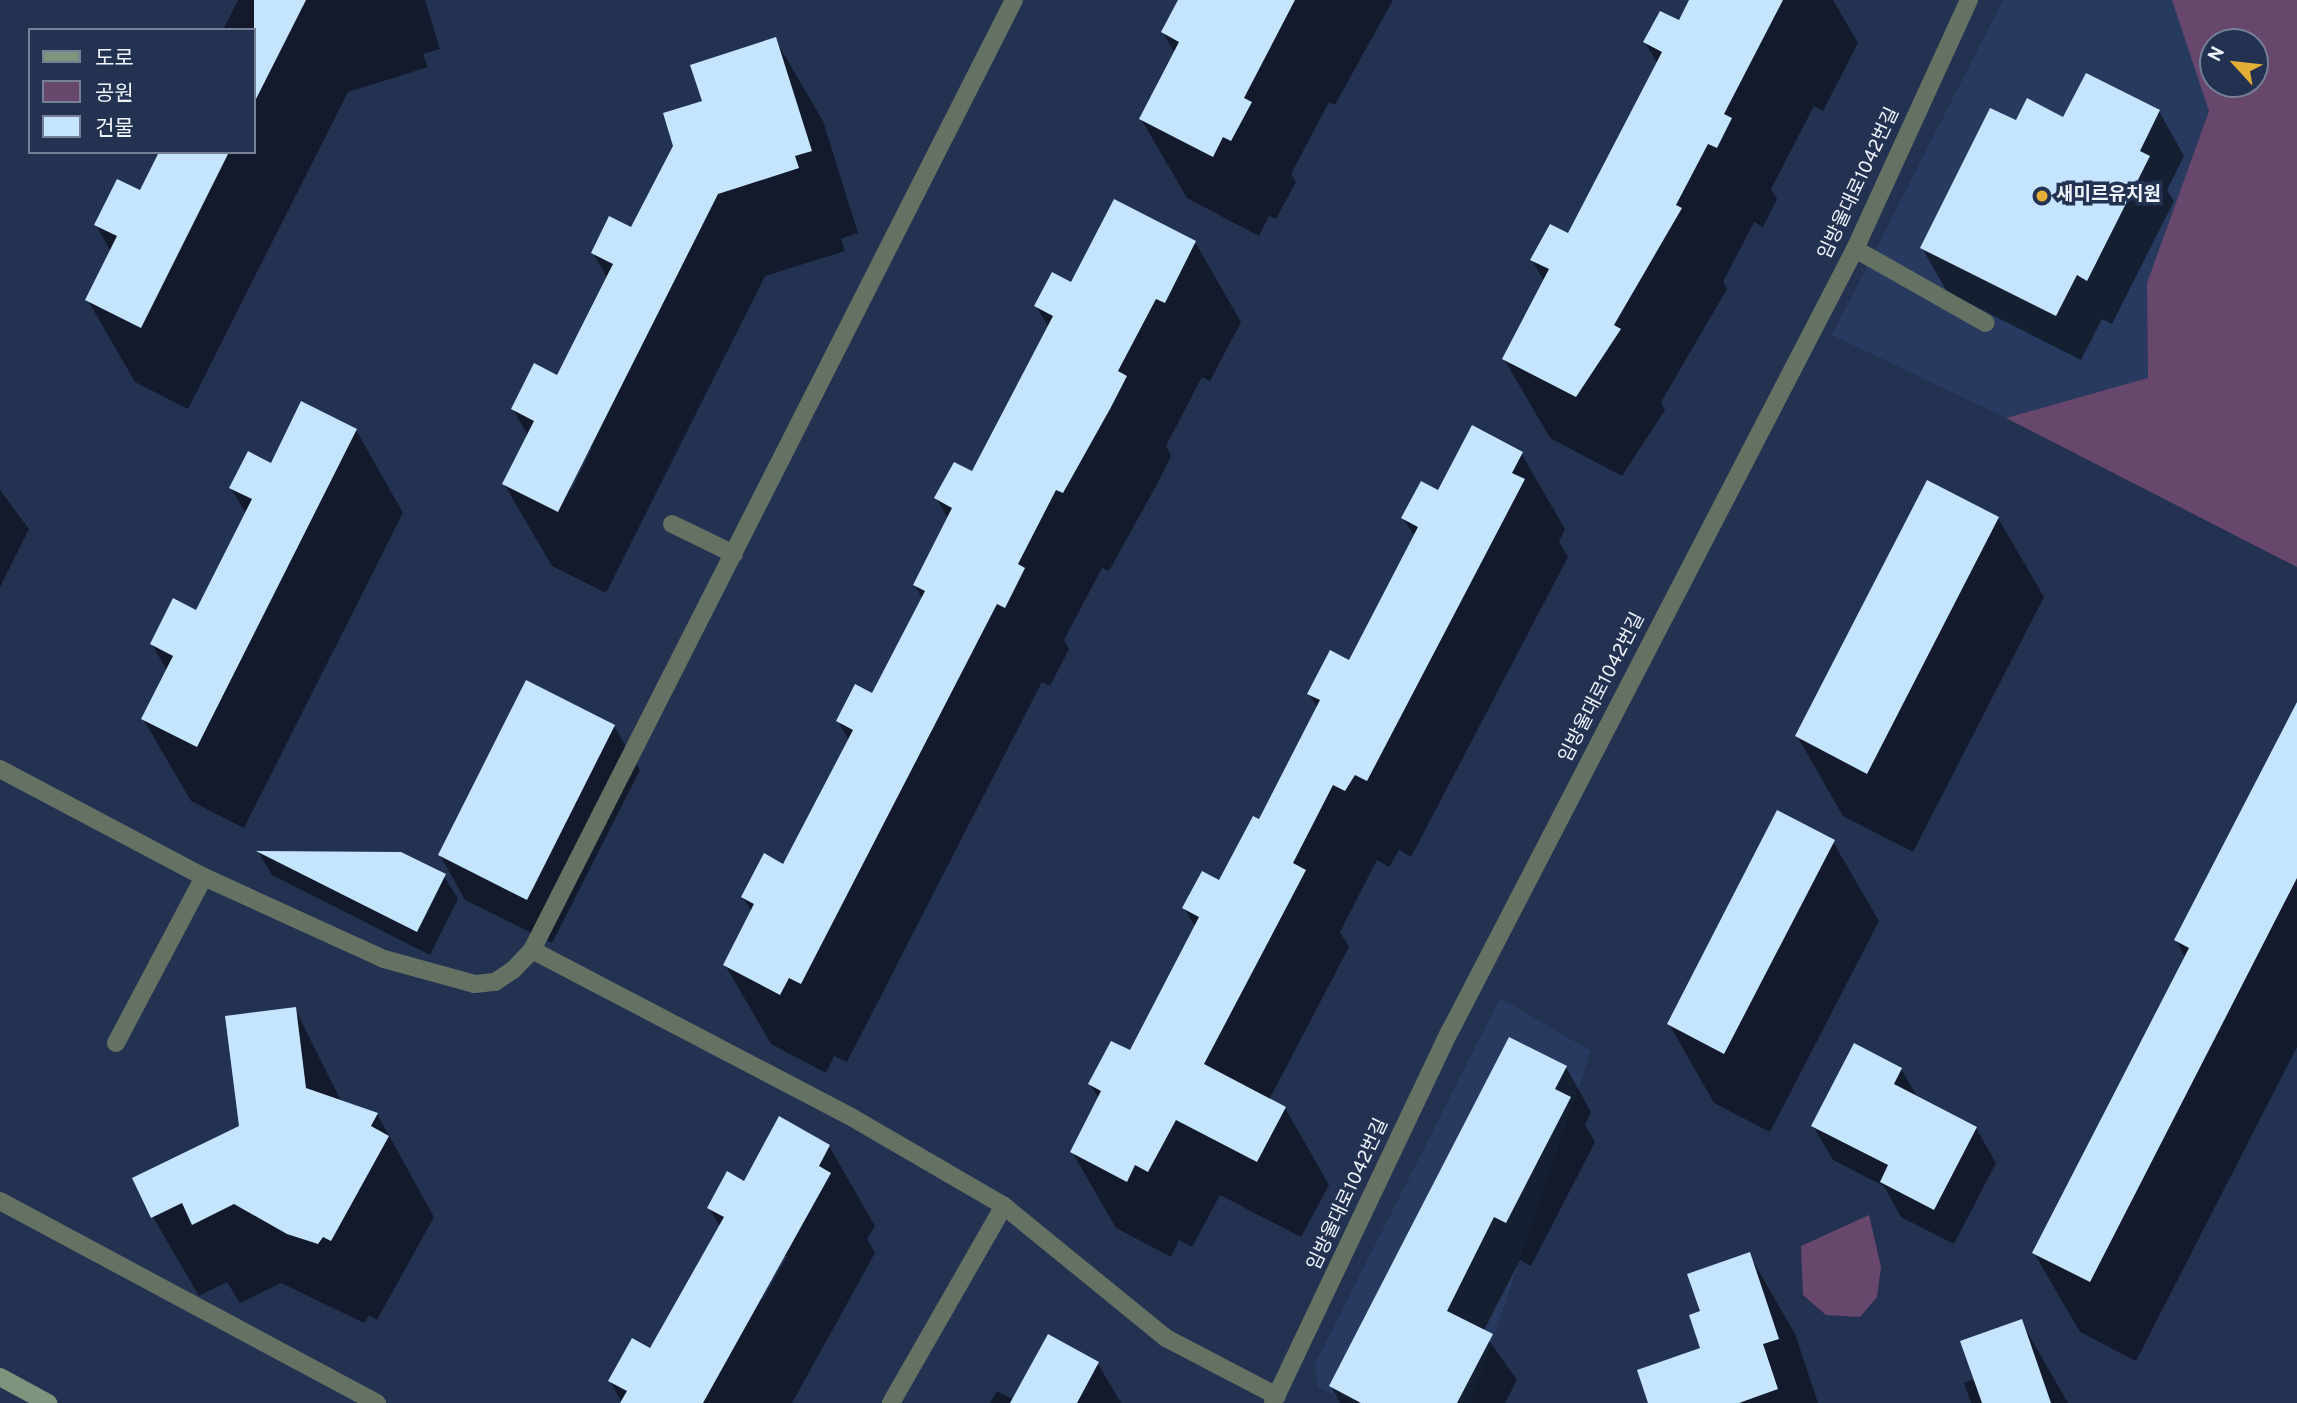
<!DOCTYPE html>
<meta charset="utf-8">
<style>
body{margin:0}
#map{position:relative;width:2297px;height:1403px;overflow:hidden;background:#233251;font-family:Overpass,"Noto Sans KR",sans-serif}
div>[style]{position:absolute}
.built>*{inset:0;background:#283a5f}
.green>*{inset:0;background:#68476c}
.shadow>*{inset:0;background:#0007}
.building>*{inset:0;background:#c5e4fd}
.service>*{height:18px;margin:-9px;padding:0 9px;transform-origin:9px;border-radius:9px;background:#647163}
.minor>*{height:18px;margin:-9px;padding:0 9px;transform-origin:9px;border-radius:9px;background:#647163}
.secondary>*{height:18px;margin:-9px;padding:0 9px;transform-origin:9px;border-radius:9px;background:#7f947d}
.dots>*{width:19px;height:19px;translate:-50% -50%;box-sizing:border-box;border:4px solid #233251;border-radius:50%}
span{translate:-50% -50%;white-space:nowrap;text-align:center;line-height:1.15;-webkit-text-stroke:7px #233251;paint-order:stroke}
.street-label{font-size:19px;color:#eff3fb}
.poi-label{font-size:19px;color:#eff3fb;font-weight:700}
.left{translate:0 -50%;text-align:left}
.legend{position:absolute;left:28px;top:28px;width:228px;height:126px;box-sizing:border-box;background:#233251;border:2px solid #757f95;margin:0;padding:9px 12px;list-style:none;font-size:21px;color:#eff3fb}
.legend li{display:flex;align-items:center;gap:14px;height:35px}
.legend b{width:35px;border:2px solid #757f95}
.north{position:absolute;left:2199px;top:28px;width:70px;height:70px;box-sizing:border-box;background:#233251;border:2px solid #757f95;border-radius:50%;rotate:297deg;font-size:19px;font-weight:700;line-height:28px;text-align:center;color:#eff3fb}
.north::after{content:'';display:block;margin:auto;width:24px;height:32px;background:#e3ae35;clip-path:polygon(50% 0,100% 100%,50% 72%,0 100%)}
</style>
<div id="map">
<div class="built">
<div style="clip-path:polygon(2003px 0,2172px 0,2209px 111px,2147px 283px,2148px 379px,2006px 418px,1832px 335px)"></div>
<div style="clip-path:polygon(1500px 998px,1591px 1051px,1471px 1403px,1350px 1403px,1318px 1387px,1315px 1364px)"></div>
</div>
<div class="green">
<div style="clip-path:polygon(evenodd,2172px 0,2297px 0,2297px 567px,2006px 418px,2148px 378px,2147px 283px,2209px 111px,2172px 0,2213px 42px,2255px 42px,2255px 84px,2213px 84px,2213px 42px)"></div>
<div style="clip-path:polygon(1869px 1215px,1881px 1267px,1877px 1297px,1860px 1317px,1826px 1315px,1803px 1295px,1801px 1246px)"></div>
</div>
<div class="shadow">
<div style="clip-path:polygon(238px 0,425px 0,440px 49px,423px 54px,428px 67px,348px 92px,188px 409px,135px 382px,87px 299px,111px 252px,96px 225px,141px 193px,161px 152px,254px 152px,254px 30px,223px 30px)"></div>
<div style="clip-path:polygon(1180px 0,1393px 0,1335px 105px,1329px 102px,1291px 174px,1296px 182px,1276px 219px,1269px 216px,1259px 236px,1187px 198px,1141px 119px,1175px 54px,1163px 32px)"></div>
<div style="clip-path:polygon(1691px 0,1833px 0,1858px 43px,1823px 111px,1814px 106px,1771px 189px,1777px 199px,1763px 227px,1754px 222px,1723px 282px,1727px 289px,1661px 402px,1665px 410px,1622px 476px,1550px 438px,1504px 359px,1544px 281px,1532px 260px,1569px 235px,1657px 63px,1645px 42px,1679px 23px)"></div>
<div style="clip-path:polygon(evenodd,775px 39px,823px 121px,858px 233px,841px 239px,845px 251px,765px 276px,606px 593px,552px 566px,504px 484px,528px 436px,513px 409px,558px 377px,608px 279px,593px 253px,632px 230px,704px 102px,775px 39px,588px 448px,592px 448px,572px 489px,569px 488px,588px 448px)"></div>
<div style="clip-path:polygon(2159px 111px,2184px 156px,2167px 190px,2174px 201px,2112px 324px,2102px 319px,2081px 360px,1947px 292px,1922px 248px,2017px 123px)"></div>
<div style="clip-path:polygon(1195px 242px,1241px 322px,1210px 381px,1202px 377px,1166px 446px,1171px 456px,1155px 488px,1109px 571px,1102px 568px,1064px 640px,1069px 649px,1050px 686px,1042px 682px,847px 1062px,834px 1056px,826px 1073px,771px 1044px,725px 965px,752px 912px,743px 897px,784px 866px,849px 741px,838px 721px,872px 695px,923px 599px,914px 585px,949px 520px,936px 498px,973px 474px,1049px 328px,1036px 306px,1072px 284px)"></div>
<div style="clip-path:polygon(356px 430px,403px 513px,244px 828px,191px 801px,143px 719px,167px 671px,152px 644px,197px 612px,246px 514px,231px 488px)"></div>
<div style="clip-path:polygon(1521px 453px,1565px 529px,1559px 542px,1568px 557px,1411px 857px,1399px 850px,1389px 867px,1377px 860px,1340px 932px,1349px 947px,1269px 1100px,1285px 1108px,1329px 1185px,1301px 1237px,1220px 1195px,1192px 1247px,1179px 1240px,1171px 1257px,1116px 1228px,1072px 1152px,1099px 1099px,1090px 1084px,1131px 1053px,1196px 928px,1184px 908px,1220px 882px,1260px 821px,1318px 709px,1309px 694px,1349px 662px,1415px 537px,1403px 518px,1438px 492px)"></div>
<div style="clip-path:polygon(0 490px,29px 529px,0 587px)"></div>
<div style="clip-path:polygon(1998px 518px,2044px 597px,1913px 852px,1843px 816px,1797px 736px)"></div>
<div style="clip-path:polygon(2297px 706px,2297px 1047px,2136px 1361px,2080px 1332px,2034px 1253px,2186px 959px,2176px 940px)"></div>
<div style="clip-path:polygon(614px 726px,640px 770px,552px 943px,465px 900px,440px 855px)"></div>
<div style="clip-path:polygon(1833px 842px,1879px 921px,1770px 1132px,1714px 1103px,1669px 1024px)"></div>
<div style="clip-path:polygon(259px 853px,400px 854px,444px 876px,458px 899px,430px 955px,272px 875px)"></div>
<div style="clip-path:polygon(295px 1009px,342px 1103px,377px 1114px,434px 1217px,377px 1320px,369px 1315px,364px 1323px,281px 1283px,240px 1303px,227px 1282px,199px 1296px,153px 1217px,241px 1127px)"></div>
<div style="clip-path:polygon(1566px 1067px,1591px 1112px,1585px 1125px,1595px 1142px,1531px 1266px,1520px 1260px,1483px 1332px,1517px 1380px,1505px 1403px,1340px 1403px,1331px 1386px)"></div>
<div style="clip-path:polygon(1901px 1069px,1918px 1098px,1976px 1128px,1996px 1163px,1954px 1244px,1901px 1217px,1884px 1186px,1833px 1160px,1813px 1126px)"></div>
<div style="clip-path:polygon(evenodd,829px 1146px,875px 1226px,867px 1239px,875px 1253px,792px 1403px,622px 1403px,610px 1381px,651px 1351px,720px 1227px,709px 1208px,745px 1183px,829px 1146px,783px 1256px,787px 1256px,763px 1299px,760px 1297px,783px 1256px)"></div>
<div style="clip-path:polygon(1749px 1254px,1795px 1334px,1818px 1403px,1650px 1403px,1702px 1349px,1702px 1312px)"></div>
<div style="clip-path:polygon(2021px 1321px,2068px 1403px,1971px 1403px,1964px 1383px,1975px 1379px)"></div>
<div style="clip-path:polygon(1098px 1364px,1121px 1403px,990px 1403px,997px 1391px,1014px 1400px)"></div>
</div>
<div class="building">
<div style="clip-path:polygon(254px 0,306px 0,254px 103px)"></div>
<div style="clip-path:polygon(1178px 0,1295px 0,1244px 98px,1252px 102px,1231px 141px,1223px 137px,1213px 157px,1139px 119px,1179px 42px,1161px 32px)"></div>
<div style="clip-path:polygon(1689px 0,1783px 0,1724px 114px,1732px 118px,1717px 148px,1708px 144px,1676px 205px,1682px 208px,1614px 325px,1621px 329px,1576px 397px,1502px 359px,1549px 269px,1530px 260px,1550px 224px,1568px 233px,1662px 52px,1643px 42px,1660px 11px,1679px 20px)"></div>
<div style="clip-path:polygon(776px 37px,812px 151px,795px 156px,799px 168px,718px 194px,558px 512px,502px 484px,534px 421px,511px 409px,534px 363px,557px 375px,613px 264px,591px 253px,609px 216px,631px 227px,673px 146px,663px 113px,702px 101px,690px 65px)"></div>
<div style="clip-path:polygon(2086px 73px,2160px 110px,2140px 151px,2150px 156px,2087px 281px,2077px 275px,2056px 316px,1920px 248px,1990px 108px,2016px 120px,2027px 98px,2063px 117px)"></div>
<div style="clip-path:polygon(159px 152px,229px 152px,141px 328px,85px 300px,117px 236px,94px 225px,117px 179px,140px 190px)"></div>
<div style="clip-path:polygon(1114px 199px,1196px 241px,1165px 303px,1156px 299px,1118px 371px,1127px 376px,1110px 409px,1063px 493px,1056px 490px,1018px 564px,1025px 568px,1005px 608px,997px 604px,801px 984px,789px 978px,780px 995px,723px 965px,754px 904px,741px 897px,764px 853px,783px 864px,853px 730px,836px 721px,855px 684px,872px 693px,925px 591px,913px 585px,952px 508px,934px 498px,954px 462px,972px 471px,1053px 316px,1034px 306px,1052px 272px,1071px 282px)"></div>
<div style="clip-path:polygon(301px 401px,357px 429px,197px 747px,141px 719px,173px 656px,150px 644px,173px 598px,196px 610px,252px 499px,229px 488px,248px 451px,271px 463px)"></div>
<div style="clip-path:polygon(1472px 425px,1523px 452px,1512px 473px,1525px 479px,1367px 781px,1355px 775px,1345px 791px,1333px 785px,1293px 863px,1306px 870px,1204px 1064px,1286px 1107px,1257px 1162px,1176px 1120px,1148px 1172px,1135px 1165px,1127px 1182px,1070px 1152px,1101px 1091px,1088px 1084px,1111px 1041px,1130px 1050px,1199px 917px,1182px 908px,1202px 871px,1219px 880px,1253px 816px,1259px 819px,1320px 700px,1307px 694px,1330px 650px,1349px 660px,1418px 527px,1401px 518px,1421px 481px,1438px 490px)"></div>
<div style="clip-path:polygon(1927px 480px,1999px 517px,1867px 774px,1795px 736px)"></div>
<div style="clip-path:polygon(526px 680px,615px 725px,527px 900px,438px 855px)"></div>
<div style="clip-path:polygon(2297px 702px,2297px 878px,2090px 1282px,2032px 1253px,2189px 948px,2174px 940px)"></div>
<div style="clip-path:polygon(1777px 810px,1835px 840px,1724px 1054px,1667px 1024px)"></div>
<div style="clip-path:polygon(256px 851px,401px 852px,446px 874px,417px 932px)"></div>
<div style="clip-path:polygon(296px 1007px,306px 1088px,378px 1113px,371px 1126px,389px 1136px,331px 1241px,323px 1237px,318px 1244px,287px 1234px,234px 1204px,192px 1225px,182px 1203px,151px 1218px,132px 1178px,239px 1126px,225px 1016px)"></div>
<div style="clip-path:polygon(1509px 1037px,1567px 1066px,1555px 1089px,1571px 1097px,1506px 1223px,1494px 1217px,1447px 1311px,1493px 1334px,1457px 1403px,1361px 1403px,1329px 1386px)"></div>
<div style="clip-path:polygon(1854px 1043px,1902px 1068px,1894px 1084px,1977px 1127px,1934px 1210px,1880px 1182px,1888px 1165px,1811px 1126px)"></div>
<div style="clip-path:polygon(779px 1116px,830px 1145px,819px 1166px,831px 1173px,703px 1403px,620px 1403px,627px 1391px,608px 1381px,632px 1338px,650px 1348px,724px 1217px,707px 1208px,727px 1171px,744px 1181px)"></div>
<div style="clip-path:polygon(1750px 1252px,1779px 1339px,1763px 1344px,1778px 1389px,1739px 1403px,1648px 1403px,1637px 1370px,1700px 1348px,1689px 1315px,1700px 1311px,1687px 1274px)"></div>
<div style="clip-path:polygon(2022px 1319px,2051px 1403px,1982px 1403px,1960px 1341px)"></div>
<div style="clip-path:polygon(1048px 1334px,1099px 1362px,1077px 1403px,1010px 1403px)"></div>
</div>
<div class="service">
<div style="left:1855px;top:249px;width:150px;rotate:29.5deg"></div>
<div style="left:672px;top:524px;width:69px;rotate:25.8deg"></div>
<div style="left:532px;top:950px;width:362px;rotate:27.6deg"></div>
<div style="left:853px;top:1118px;width:175px;rotate:30.2deg"></div>
<div style="left:1004px;top:1206px;width:209px;rotate:39.2deg"></div>
<div style="left:1166px;top:1338px;width:125px;rotate:27.6deg"></div>
<div style="left:116px;top:1043px;width:188px;rotate:-62.1deg"></div>
<div style="left:891px;top:1403px;width:227px;rotate:-60.2deg"></div>
</div>
<div class="minor">
<div style="left:0;top:769px;width:231px;rotate:27.9deg"></div>
<div style="left:204px;top:877px;width:198px;rotate:24.5deg"></div>
<div style="left:384px;top:959px;width:94px;rotate:15.4deg"></div>
<div style="left:475px;top:984px;width:20px;rotate:-6deg"></div>
<div style="left:495px;top:982px;width:22px;rotate:-34deg"></div>
<div style="left:513px;top:970px;width:28px;rotate:-46deg"></div>
<div style="left:532px;top:950px;width:1065px;rotate:-63.1deg"></div>
<div style="left:0;top:1201px;width:428px;rotate:28.2deg"></div>
<div style="left:1273px;top:1403px;width:412px;rotate:-64.6deg"></div>
<div style="left:1450px;top:1031px;width:881px;rotate:-62.62deg"></div>
<div style="left:1855px;top:249px;width:274px;rotate:-65.4deg"></div>
</div>
<div class="secondary">
<div style="left:0;top:1377px;width:55px;rotate:28.4deg"></div>
</div>
<div class="dots">
<div style="left:2042px;top:196px;background:#e3ae35"></div>
</div>
<div class="street-label">
<span style="left:1860px;top:184px;rotate:-65deg">임방울대로1042번길</span>
<span style="left:1603px;top:688px;rotate:-63deg">임방울대로1042번길</span>
<span style="left:1349px;top:1195px;rotate:-65deg">임방울대로1042번길</span>
</div>
<div class="poi-label">
<span class="left" style="left:2056px;top:196px">새미르유치원</span>
</div>
<ul class="legend">
<li><b style="height:9px;background:#7f947d"></b>도로</li>
<li><b style="height:19px;background:#68476c"></b>공원</li>
<li><b style="height:19px;background:#c5e4fd"></b>건물</li>
</ul>
<div class="north">N</div>
</div>
